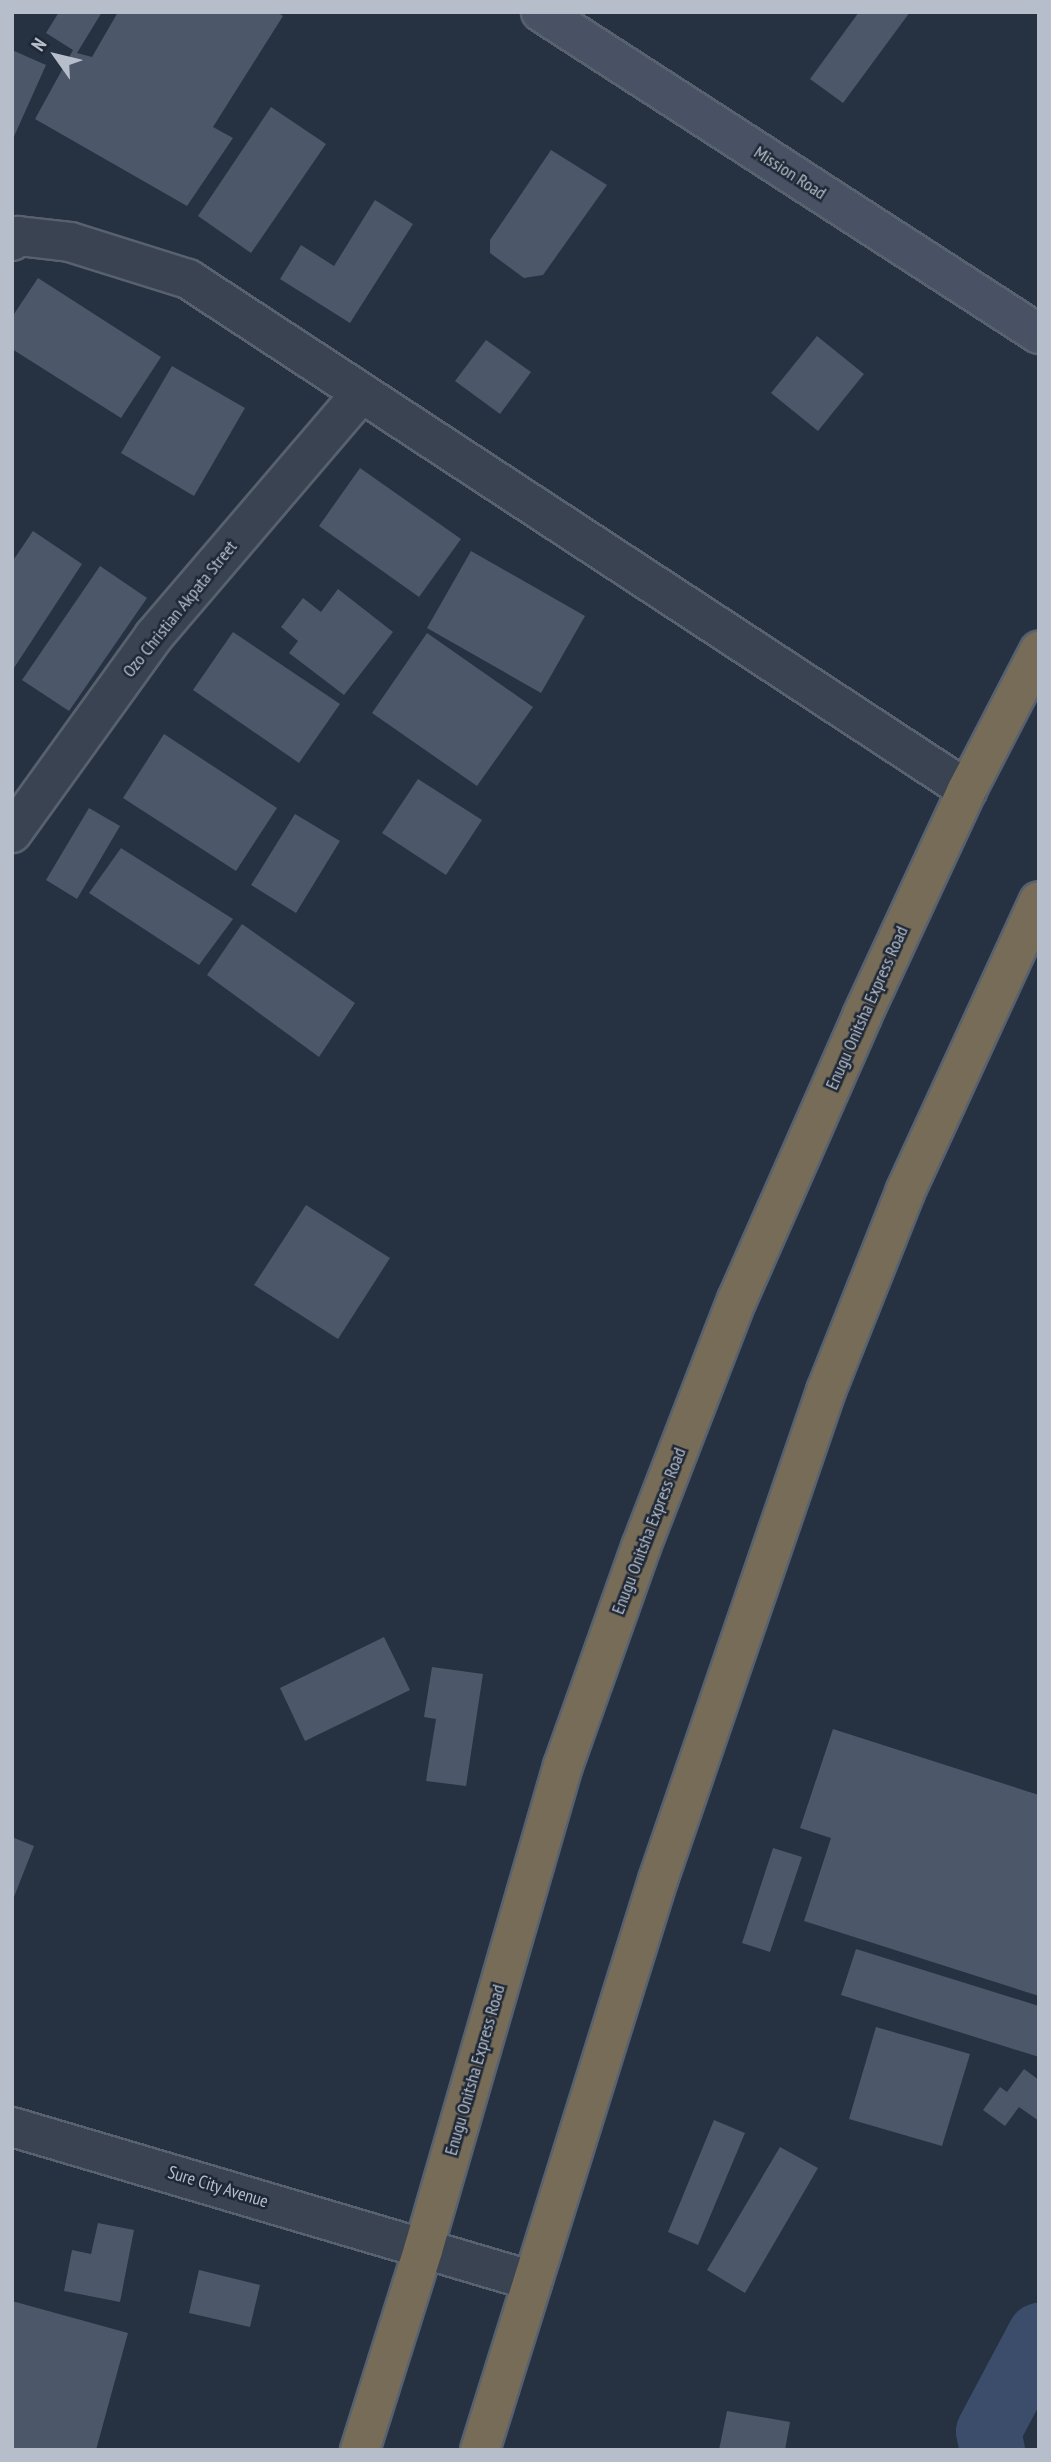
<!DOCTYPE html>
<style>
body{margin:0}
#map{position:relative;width:1051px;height:2462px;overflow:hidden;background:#263141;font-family:"PT Sans Narrow",sans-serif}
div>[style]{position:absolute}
.river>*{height:65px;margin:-32.5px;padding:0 32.5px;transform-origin:32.5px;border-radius:32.5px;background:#3b4d6a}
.building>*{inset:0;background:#4c576a}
.roads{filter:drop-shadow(2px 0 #58616e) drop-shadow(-2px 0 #58616e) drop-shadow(0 2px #58616e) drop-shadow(0 -2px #58616e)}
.street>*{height:38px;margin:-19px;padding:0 19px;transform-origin:19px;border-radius:19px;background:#3a4351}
.secondary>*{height:38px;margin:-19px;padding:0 19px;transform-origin:19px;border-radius:19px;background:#485264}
.highway>*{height:38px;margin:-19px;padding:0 19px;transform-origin:19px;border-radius:19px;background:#776c57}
span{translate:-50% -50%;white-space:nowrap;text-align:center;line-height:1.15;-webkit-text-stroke:5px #1f2836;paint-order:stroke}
.street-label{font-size:18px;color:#b7becb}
.frame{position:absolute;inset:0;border:14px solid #b7becb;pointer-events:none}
.north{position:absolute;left:21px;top:21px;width:70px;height:70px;-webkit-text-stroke:5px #1f2836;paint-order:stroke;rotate:304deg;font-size:19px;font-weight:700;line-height:28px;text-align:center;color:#b7becb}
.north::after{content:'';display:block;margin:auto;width:24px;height:32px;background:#b7becb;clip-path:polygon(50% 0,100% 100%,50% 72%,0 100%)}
</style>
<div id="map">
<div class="river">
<div style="left:992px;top:2450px;width:19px;rotate:-102deg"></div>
<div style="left:988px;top:2431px;width:109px;rotate:-62deg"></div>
</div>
<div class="building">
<div style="clip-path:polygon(59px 12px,102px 12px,77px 53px,92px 57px,118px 12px,277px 12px,283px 16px,213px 127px,233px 138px,187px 206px,35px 119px,73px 50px,46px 33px)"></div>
<div style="clip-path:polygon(859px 12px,910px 12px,843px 103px,810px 79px)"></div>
<div style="clip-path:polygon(12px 50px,46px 65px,12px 141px)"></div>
<div style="clip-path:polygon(271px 107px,326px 144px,251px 253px,198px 216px)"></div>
<div style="clip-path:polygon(551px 150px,607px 185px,543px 275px,524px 278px,490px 253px,490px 240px)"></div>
<div style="clip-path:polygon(375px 200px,413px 224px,350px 323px,280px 279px,301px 245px,334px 266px)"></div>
<div style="clip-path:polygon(38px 278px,161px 357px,121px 418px,12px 349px,12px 317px)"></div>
<div style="clip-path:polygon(817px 336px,864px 374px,818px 431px,771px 393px)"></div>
<div style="clip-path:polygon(486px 340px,531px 372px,500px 414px,455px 381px)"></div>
<div style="clip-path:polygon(172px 366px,245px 408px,194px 496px,121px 453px)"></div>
<div style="clip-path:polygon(360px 468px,461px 539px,419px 597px,319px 526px)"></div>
<div style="clip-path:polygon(33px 531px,82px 564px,12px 671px,12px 562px)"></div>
<div style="clip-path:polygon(471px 551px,585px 616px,541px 693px,427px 628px)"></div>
<div style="clip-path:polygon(100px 566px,147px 598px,69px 711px,22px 680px)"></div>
<div style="clip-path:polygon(338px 589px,393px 632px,344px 695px,289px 653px,298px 641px,281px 627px,303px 598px,321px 612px)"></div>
<div style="clip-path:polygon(233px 632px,340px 704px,299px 763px,193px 690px)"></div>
<div style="clip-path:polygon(427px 633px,533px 707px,477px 786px,372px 713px)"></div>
<div style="clip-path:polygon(164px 734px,277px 808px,236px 871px,123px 798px)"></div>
<div style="clip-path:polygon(418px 779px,482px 820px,446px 875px,382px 833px)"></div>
<div style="clip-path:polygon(89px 808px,120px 826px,77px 899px,46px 880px)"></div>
<div style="clip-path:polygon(295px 814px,340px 841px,296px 913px,251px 885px)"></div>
<div style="clip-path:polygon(121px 848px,233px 919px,199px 965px,89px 893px)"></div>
<div style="clip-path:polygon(242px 924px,355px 1003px,319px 1057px,207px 975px)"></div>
<div style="clip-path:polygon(306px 1205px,390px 1258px,338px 1339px,254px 1285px)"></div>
<div style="clip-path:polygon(384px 1637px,410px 1690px,305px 1741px,280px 1688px)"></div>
<div style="clip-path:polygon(432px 1667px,483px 1674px,466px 1786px,426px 1781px,436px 1719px,424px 1717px)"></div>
<div style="clip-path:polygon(833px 1729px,1039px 1795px,1039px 1996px,804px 1921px,831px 1838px,800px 1828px)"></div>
<div style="clip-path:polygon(12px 1837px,34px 1846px,12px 1902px)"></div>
<div style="clip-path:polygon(773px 1848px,802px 1857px,770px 1952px,742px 1943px)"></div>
<div style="clip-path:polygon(856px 1949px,1039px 2006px,1039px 2057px,841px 1995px)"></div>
<div style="clip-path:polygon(876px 2027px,970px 2054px,942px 2146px,849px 2119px)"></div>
<div style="clip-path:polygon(1024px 2069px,1039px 2080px,1039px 2121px,1019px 2107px,1005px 2126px,983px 2110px,1000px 2087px,1007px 2092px)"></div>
<div style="clip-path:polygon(714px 2120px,745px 2133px,698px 2245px,668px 2232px)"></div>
<div style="clip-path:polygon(780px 2147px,818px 2168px,745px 2293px,707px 2270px)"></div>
<div style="clip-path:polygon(98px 2223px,134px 2230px,120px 2302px,64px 2291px,72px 2250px,91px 2254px)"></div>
<div style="clip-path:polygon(199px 2270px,260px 2285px,250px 2327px,189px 2313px)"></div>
<div style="clip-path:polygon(12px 2301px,128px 2333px,96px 2450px,12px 2450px)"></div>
<div style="clip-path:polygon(727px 2411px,790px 2422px,785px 2450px,719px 2450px)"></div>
</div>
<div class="roads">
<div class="street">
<div style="left:12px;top:241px;width:8px;rotate:-40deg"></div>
<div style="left:18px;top:236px;width:52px;rotate:6.6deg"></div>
<div style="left:70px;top:242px;width:124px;rotate:17.4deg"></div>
<div style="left:188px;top:279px;width:932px;rotate:33.26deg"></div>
<div style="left:12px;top:833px;width:243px;rotate:-54.2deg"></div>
<div style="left:154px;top:636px;width:318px;rotate:-49.5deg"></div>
<div style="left:12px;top:2127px;width:543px;rotate:16.47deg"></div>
</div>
<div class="secondary">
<div style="left:541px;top:12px;width:593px;rotate:32.89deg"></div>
</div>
<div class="highway">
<div style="left:360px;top:2450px;width:210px;rotate:-72.5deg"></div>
<div style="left:423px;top:2250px;width:504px;rotate:-73.87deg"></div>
<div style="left:563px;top:1766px;width:232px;rotate:-70.4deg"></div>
<div style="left:641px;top:1547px;width:265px;rotate:-68.8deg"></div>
<div style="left:737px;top:1300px;width:310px;rotate:-66.2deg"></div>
<div style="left:862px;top:1016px;width:249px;rotate:-65.1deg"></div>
<div style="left:967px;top:790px;width:157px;rotate:-62.6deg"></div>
<div style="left:480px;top:2450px;width:597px;rotate:-72.66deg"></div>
<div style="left:658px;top:1880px;width:517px;rotate:-71.04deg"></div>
<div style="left:826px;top:1391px;width:214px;rotate:-68.3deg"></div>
<div style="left:905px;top:1192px;width:320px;rotate:-65.3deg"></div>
</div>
</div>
<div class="street-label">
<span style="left:790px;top:173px;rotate:33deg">Mission Road</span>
<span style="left:180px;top:609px;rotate:-51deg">Ozo Christian Akpata Street</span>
<span style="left:867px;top:1008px;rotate:-66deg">Enugu Onitsha Express Road</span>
<span style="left:649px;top:1531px;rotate:-69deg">Enugu Onitsha Express Road</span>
<span style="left:475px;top:2070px;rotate:-74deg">Enugu Onitsha Express Road</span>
<span style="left:218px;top:2187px;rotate:17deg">Sure City Avenue</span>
</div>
<div class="frame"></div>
<div class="north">N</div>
</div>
